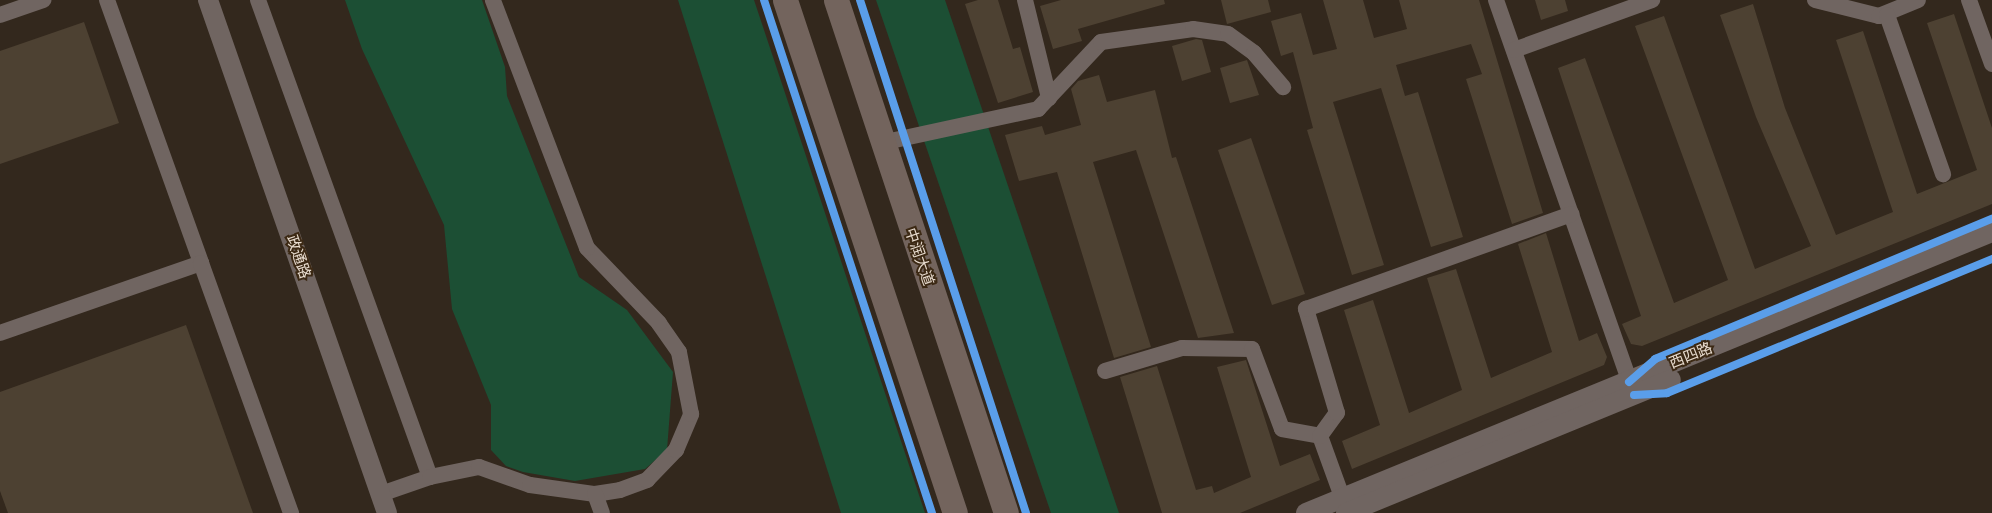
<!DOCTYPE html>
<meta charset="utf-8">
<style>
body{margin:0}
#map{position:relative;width:1992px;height:513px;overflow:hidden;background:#33281d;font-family:Roboto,"Noto Sans SC",sans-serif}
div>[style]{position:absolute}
.green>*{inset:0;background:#1c4f34}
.building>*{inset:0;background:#4d4132}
.minor>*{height:16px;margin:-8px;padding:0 8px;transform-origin:8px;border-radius:8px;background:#706561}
.tertiary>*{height:20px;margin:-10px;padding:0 10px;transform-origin:10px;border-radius:10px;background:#706561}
.primary>*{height:25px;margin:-12.5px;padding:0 12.5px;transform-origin:12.5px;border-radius:12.5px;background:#73645d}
.cycleway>*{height:8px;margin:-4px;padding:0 4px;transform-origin:4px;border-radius:4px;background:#5a9eea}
span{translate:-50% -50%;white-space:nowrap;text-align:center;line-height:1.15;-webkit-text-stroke:4px #3c2914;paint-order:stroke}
.street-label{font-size:15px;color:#e8dccf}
</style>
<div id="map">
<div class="green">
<div style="clip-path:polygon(345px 0,482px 0,505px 67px,507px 96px,579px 277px,627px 310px,673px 372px,667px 450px,645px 469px,575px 481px,523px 472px,506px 466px,491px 450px,491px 405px,452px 309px,444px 225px,362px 49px)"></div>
<div style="clip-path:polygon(678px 0,754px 0,925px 513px,841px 513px)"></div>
<div style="clip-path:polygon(876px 0,945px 0,1119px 513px,1051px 513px)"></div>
</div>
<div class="building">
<div style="clip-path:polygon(978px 0,998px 0,1013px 49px,1020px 47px,1033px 92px,998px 103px,965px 4px)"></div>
<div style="clip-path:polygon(1061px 0,1164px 0,1165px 4px,1078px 29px,1082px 41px,1053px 49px,1040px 6px)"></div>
<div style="clip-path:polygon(1221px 0,1268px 0,1271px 12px,1227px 24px)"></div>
<div style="clip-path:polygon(1323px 0,1363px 0,1374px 38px,1407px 29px,1399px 0,1479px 0,1543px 213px,1512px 224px,1466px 79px,1482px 74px,1471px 44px,1396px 65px,1405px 96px,1418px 92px,1463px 237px,1431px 247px,1381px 88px,1333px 102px,1384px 265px,1352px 275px,1307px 130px,1313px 128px,1293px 52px,1281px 56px,1271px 21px,1301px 13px,1313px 55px,1337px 49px)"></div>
<div style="clip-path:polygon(1535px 0,1565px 0,1568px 11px,1541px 20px)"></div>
<div style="clip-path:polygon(1753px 4px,1785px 108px,1836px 235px,1893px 212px,1836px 40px,1863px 31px,1917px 194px,1977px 170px,1927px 23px,1954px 14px,1992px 128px,1992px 204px,1642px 346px,1631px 344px,1622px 324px,1641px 316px,1558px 68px,1585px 58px,1674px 303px,1728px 280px,1635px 26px,1664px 16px,1755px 269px,1811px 246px,1756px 117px,1720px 15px)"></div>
<div style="clip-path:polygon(84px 22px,119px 123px,0 164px,0 51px)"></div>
<div style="clip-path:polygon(1196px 39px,1202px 40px,1211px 72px,1182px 81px,1172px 46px)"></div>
<div style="clip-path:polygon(1247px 60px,1259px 95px,1230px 103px,1220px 68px)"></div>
<div style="clip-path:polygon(1099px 75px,1107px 102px,1155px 90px,1172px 158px,1176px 157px,1234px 333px,1198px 338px,1136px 150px,1093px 162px,1151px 347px,1114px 358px,1057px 172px,1019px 181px,1005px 135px,1042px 126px,1045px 135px,1081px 125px,1071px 89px,1078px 81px)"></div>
<div style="clip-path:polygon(1251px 138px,1305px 294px,1272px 305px,1218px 150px)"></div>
<div style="clip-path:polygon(1546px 233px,1579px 341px,1597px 333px,1607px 357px,1604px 365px,1352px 469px,1342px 441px,1380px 425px,1344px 310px,1373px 300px,1409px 413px,1462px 390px,1427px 278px,1456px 269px,1491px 378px,1552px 352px,1518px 244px)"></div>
<div style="clip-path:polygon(186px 325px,253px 513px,8px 513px,0 491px,0 392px)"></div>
<div style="clip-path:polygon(1246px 360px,1280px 466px,1310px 454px,1320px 480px,1240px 513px,1162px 513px,1120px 377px,1157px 366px,1196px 490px,1212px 486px,1214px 493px,1251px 477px,1217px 367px)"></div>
</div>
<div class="minor">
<div style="left:107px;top:0;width:279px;rotate:70.3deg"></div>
<div style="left:258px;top:0;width:507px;rotate:70.17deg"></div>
<div style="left:430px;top:477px;width:52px;rotate:160.9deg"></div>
<div style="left:1025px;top:0;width:101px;rotate:76.2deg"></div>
<div style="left:1496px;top:0;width:414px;rotate:70.7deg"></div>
<div style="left:1815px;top:0;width:66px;rotate:14deg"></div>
<div style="left:1879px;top:16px;width:42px;rotate:-22.3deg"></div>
<div style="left:1969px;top:0;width:68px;rotate:70.2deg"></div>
<div style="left:0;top:15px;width:46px;rotate:-19.2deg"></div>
<div style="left:1887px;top:15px;width:169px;rotate:70.6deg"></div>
<div style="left:1514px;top:50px;width:147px;rotate:-19.9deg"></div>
<div style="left:881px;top:143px;width:161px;rotate:-12.2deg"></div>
<div style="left:1038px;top:109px;width:92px;rotate:-46.8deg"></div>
<div style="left:1101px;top:42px;width:93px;rotate:-8deg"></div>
<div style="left:1193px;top:29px;width:35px;rotate:8deg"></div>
<div style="left:1228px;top:34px;width:32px;rotate:36deg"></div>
<div style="left:1254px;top:53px;width:45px;rotate:49.5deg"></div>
<div style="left:0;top:333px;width:213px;rotate:-19.2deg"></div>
<div style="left:201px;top:263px;width:266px;rotate:70.2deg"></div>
<div style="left:1105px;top:371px;width:80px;rotate:-16.6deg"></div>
<div style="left:1182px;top:348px;width:70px;rotate:0.8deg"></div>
<div style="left:1252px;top:349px;width:85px;rotate:69.4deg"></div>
<div style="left:1282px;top:429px;width:39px;rotate:10deg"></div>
<div style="left:1320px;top:436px;width:77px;rotate:70.1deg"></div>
<div style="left:1320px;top:436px;width:29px;rotate:-54deg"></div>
<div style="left:1337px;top:413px;width:109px;rotate:-106.6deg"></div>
<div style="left:1306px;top:309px;width:282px;rotate:-19.7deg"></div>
<div style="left:430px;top:477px;width:50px;rotate:-11.5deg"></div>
<div style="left:479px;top:467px;width:54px;rotate:19.4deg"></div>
<div style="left:530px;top:485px;width:66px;rotate:7.9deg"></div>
<div style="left:595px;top:494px;width:25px;rotate:-9deg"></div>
<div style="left:620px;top:490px;width:29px;rotate:-20deg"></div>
<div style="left:647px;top:480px;width:42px;rotate:-46deg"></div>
<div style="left:676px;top:450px;width:39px;rotate:-67deg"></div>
<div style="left:691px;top:414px;width:63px;rotate:-101deg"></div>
<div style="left:679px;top:352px;width:35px;rotate:-125deg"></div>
<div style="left:659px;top:323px;width:104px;rotate:-133.8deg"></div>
<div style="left:587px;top:248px;width:265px;rotate:-110.8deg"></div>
<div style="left:595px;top:494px;width:20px;rotate:70deg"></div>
</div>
<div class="tertiary">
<div style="left:208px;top:0;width:543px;rotate:70.76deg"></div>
<div style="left:1306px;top:513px;width:741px;rotate:-22.28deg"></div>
<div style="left:1346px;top:513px;width:351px;rotate:-22.3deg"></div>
</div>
<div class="primary">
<div style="left:785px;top:0;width:540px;rotate:71.67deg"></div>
<div style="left:836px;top:0;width:540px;rotate:71.67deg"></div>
</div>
<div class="cycleway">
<div style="left:764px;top:0;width:540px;rotate:71.87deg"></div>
<div style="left:860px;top:0;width:539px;rotate:72.07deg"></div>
<div style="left:1629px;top:382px;width:35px;rotate:-41deg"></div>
<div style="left:1655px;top:359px;width:365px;rotate:-22.6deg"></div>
<div style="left:1634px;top:395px;width:33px;rotate:-3deg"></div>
<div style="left:1667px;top:393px;width:352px;rotate:-22.4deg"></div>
</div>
<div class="street-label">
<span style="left:298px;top:257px;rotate:71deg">政通路</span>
<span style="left:919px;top:257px;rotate:71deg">中润大道</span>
<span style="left:1691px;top:356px;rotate:-22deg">西四路</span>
</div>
</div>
